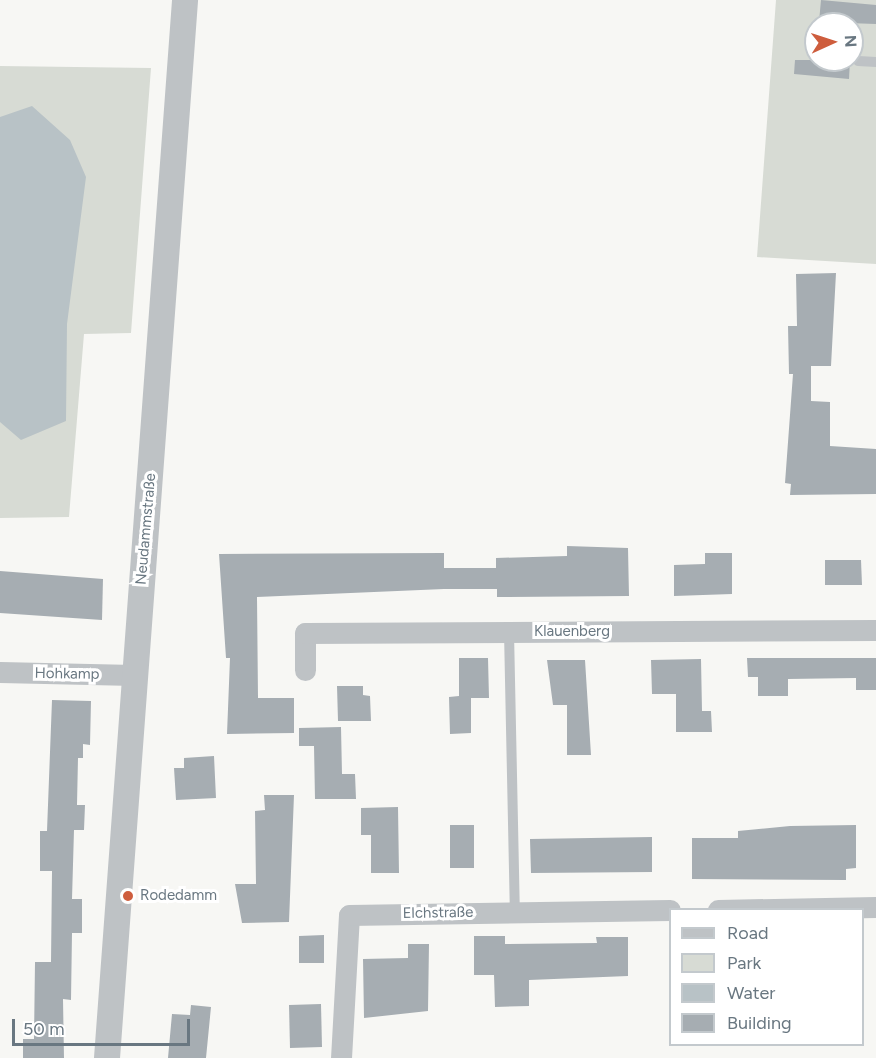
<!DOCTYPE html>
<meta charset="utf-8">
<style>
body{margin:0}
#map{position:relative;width:876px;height:1058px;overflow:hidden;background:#f7f7f4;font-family:Figtree,sans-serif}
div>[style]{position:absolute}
.green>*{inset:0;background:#d7dbd4}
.water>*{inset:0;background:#b8c2c6}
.building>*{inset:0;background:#a6adb2}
.service>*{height:10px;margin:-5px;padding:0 5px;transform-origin:5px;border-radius:5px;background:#bec2c5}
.minor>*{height:21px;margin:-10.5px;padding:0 10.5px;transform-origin:10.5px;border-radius:10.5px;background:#bec2c5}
.tertiary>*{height:26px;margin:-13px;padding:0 13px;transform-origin:13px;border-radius:13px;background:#bec2c5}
.dots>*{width:16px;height:16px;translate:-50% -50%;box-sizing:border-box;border:3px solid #fff;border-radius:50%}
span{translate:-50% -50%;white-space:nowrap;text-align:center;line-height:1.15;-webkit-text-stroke:6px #fff;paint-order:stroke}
.street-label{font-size:15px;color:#697781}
.poi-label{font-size:15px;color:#697781}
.left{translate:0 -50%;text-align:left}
.legend{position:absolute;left:669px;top:908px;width:195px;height:138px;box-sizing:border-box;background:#fff;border:2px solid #c3c9cd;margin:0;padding:8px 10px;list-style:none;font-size:18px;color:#697781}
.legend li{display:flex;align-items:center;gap:12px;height:30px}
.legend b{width:30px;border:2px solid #c3c9cd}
.north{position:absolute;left:804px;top:12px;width:60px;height:60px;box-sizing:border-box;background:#fff;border:2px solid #c3c9cd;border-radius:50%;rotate:87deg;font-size:16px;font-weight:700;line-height:24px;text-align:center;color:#697781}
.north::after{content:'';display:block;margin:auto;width:21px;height:27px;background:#ce5d3d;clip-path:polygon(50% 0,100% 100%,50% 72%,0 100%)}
.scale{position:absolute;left:12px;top:1019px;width:178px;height:27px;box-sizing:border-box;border:3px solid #697781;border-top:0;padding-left:8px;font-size:18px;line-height:21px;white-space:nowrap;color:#697781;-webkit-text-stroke:4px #fff;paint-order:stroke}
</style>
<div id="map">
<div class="green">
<div style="clip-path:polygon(evenodd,776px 0,876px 0,876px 264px,757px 257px,776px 0,816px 24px,852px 24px,852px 60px,816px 60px,816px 24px)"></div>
<div style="clip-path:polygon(0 66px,151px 68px,131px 333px,84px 334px,69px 517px,0 518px)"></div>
</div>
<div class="water">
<div style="clip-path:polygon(32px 106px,70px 140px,86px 177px,67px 324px,66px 421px,21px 440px,0 422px,0 117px)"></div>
</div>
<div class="building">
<div style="clip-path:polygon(821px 0,876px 5px,876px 24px,819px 22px)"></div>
<div style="clip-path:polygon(795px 60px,850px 60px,849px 79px,794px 74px)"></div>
<div style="clip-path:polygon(836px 273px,831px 366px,811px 366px,811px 401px,830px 402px,830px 446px,876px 449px,876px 494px,790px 495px,791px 484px,785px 483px,793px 374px,789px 374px,788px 326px,797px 326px,796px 274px)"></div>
<div style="clip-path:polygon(567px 546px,628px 548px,629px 596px,497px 597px,497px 589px,444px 589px,257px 597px,258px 698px,294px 698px,294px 733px,227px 734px,230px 658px,226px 658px,219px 554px,444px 553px,444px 568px,496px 568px,496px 558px,567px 556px)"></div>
<div style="clip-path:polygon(705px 553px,732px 553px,732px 594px,674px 596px,674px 565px,705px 564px)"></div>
<div style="clip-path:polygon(825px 560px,861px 560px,862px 585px,825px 585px)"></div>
<div style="clip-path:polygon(0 571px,103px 579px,102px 620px,0 613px)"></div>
<div style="clip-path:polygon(459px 658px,488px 658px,489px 698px,471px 698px,471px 733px,450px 734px,449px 697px,459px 696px)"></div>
<div style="clip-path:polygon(747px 658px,876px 658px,876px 690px,856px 690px,856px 678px,788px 679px,788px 696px,758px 696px,758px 677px,748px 677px)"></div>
<div style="clip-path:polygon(701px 659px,702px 711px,711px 711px,712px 732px,676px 732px,676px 694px,652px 694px,651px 660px)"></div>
<div style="clip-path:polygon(547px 660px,585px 660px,591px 755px,567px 755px,567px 705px,553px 705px)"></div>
<div style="clip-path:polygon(337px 686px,363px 686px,363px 695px,370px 696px,371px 721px,338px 721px)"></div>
<div style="clip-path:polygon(52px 700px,91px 701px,90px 745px,83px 744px,83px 758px,78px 758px,77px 805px,85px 805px,84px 830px,74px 830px,72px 899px,82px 899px,82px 933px,72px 933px,71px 1000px,63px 999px,64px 1058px,23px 1058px,23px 1039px,34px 1039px,35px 962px,51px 962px,52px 871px,40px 871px,40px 831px,47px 831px)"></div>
<div style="clip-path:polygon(341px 727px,342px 774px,355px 774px,356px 799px,315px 799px,314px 746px,299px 746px,299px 728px)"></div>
<div style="clip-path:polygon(214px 756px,216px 798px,176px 800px,174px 768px,184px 768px,184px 758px)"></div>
<div style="clip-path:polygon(264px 795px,294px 795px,289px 922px,242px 923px,235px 884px,256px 884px,255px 811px,265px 810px)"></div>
<div style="clip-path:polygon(398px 807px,399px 873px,371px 873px,371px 835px,361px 835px,361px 808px)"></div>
<div style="clip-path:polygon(450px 825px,474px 825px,474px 868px,450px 868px)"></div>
<div style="clip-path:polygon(856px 825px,856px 868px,846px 869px,846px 880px,692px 879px,692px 838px,738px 838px,738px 831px,790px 826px)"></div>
<div style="clip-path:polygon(652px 837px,652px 872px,531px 873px,530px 839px)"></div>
<div style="clip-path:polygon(324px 935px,324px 963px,299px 963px,299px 936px)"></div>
<div style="clip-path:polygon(474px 936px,505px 936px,505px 944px,597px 943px,596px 937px,628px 937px,628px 976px,529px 980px,529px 1006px,495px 1007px,494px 975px,474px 975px)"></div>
<div style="clip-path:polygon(408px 944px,429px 944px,428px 1011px,364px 1018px,363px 959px,408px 958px)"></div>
<div style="clip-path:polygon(321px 1004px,322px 1047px,290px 1048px,289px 1005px)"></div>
<div style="clip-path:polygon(191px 1005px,211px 1007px,206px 1058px,168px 1058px,172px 1014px,190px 1015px)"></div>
</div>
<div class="service">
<div style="left:858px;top:61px;width:18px;rotate:3deg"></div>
<div style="left:509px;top:632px;width:280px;rotate:88.8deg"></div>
</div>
<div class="minor">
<div style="left:305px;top:670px;width:37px;rotate:-90deg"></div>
<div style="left:305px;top:633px;width:571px;rotate:-0.3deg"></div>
<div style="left:0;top:672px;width:134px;rotate:1.3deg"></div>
<div style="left:718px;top:910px;width:158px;rotate:-1.1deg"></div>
<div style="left:341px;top:1058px;width:143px;rotate:-86.8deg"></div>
<div style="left:349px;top:915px;width:321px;rotate:-0.9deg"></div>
</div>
<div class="tertiary">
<div style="left:107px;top:1058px;width:1061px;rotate:-85.78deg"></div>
</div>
<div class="dots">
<div style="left:128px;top:896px;background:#ce5d3d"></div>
</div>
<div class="street-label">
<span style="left:146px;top:529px;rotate:-85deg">Neudammstraße</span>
<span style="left:572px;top:632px">Klauenberg</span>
<span style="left:67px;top:674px;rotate:1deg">Hohkamp</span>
<span style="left:438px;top:913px;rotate:-1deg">Elchstraße</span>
</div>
<div class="poi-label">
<span class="left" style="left:140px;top:896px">Rodedamm</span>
</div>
<ul class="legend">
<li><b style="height:8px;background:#bec2c5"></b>Road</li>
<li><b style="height:16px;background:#d7dbd4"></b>Park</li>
<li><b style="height:16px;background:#b8c2c6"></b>Water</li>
<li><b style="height:16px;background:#a6adb2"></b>Building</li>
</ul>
<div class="north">N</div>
<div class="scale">50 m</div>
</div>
